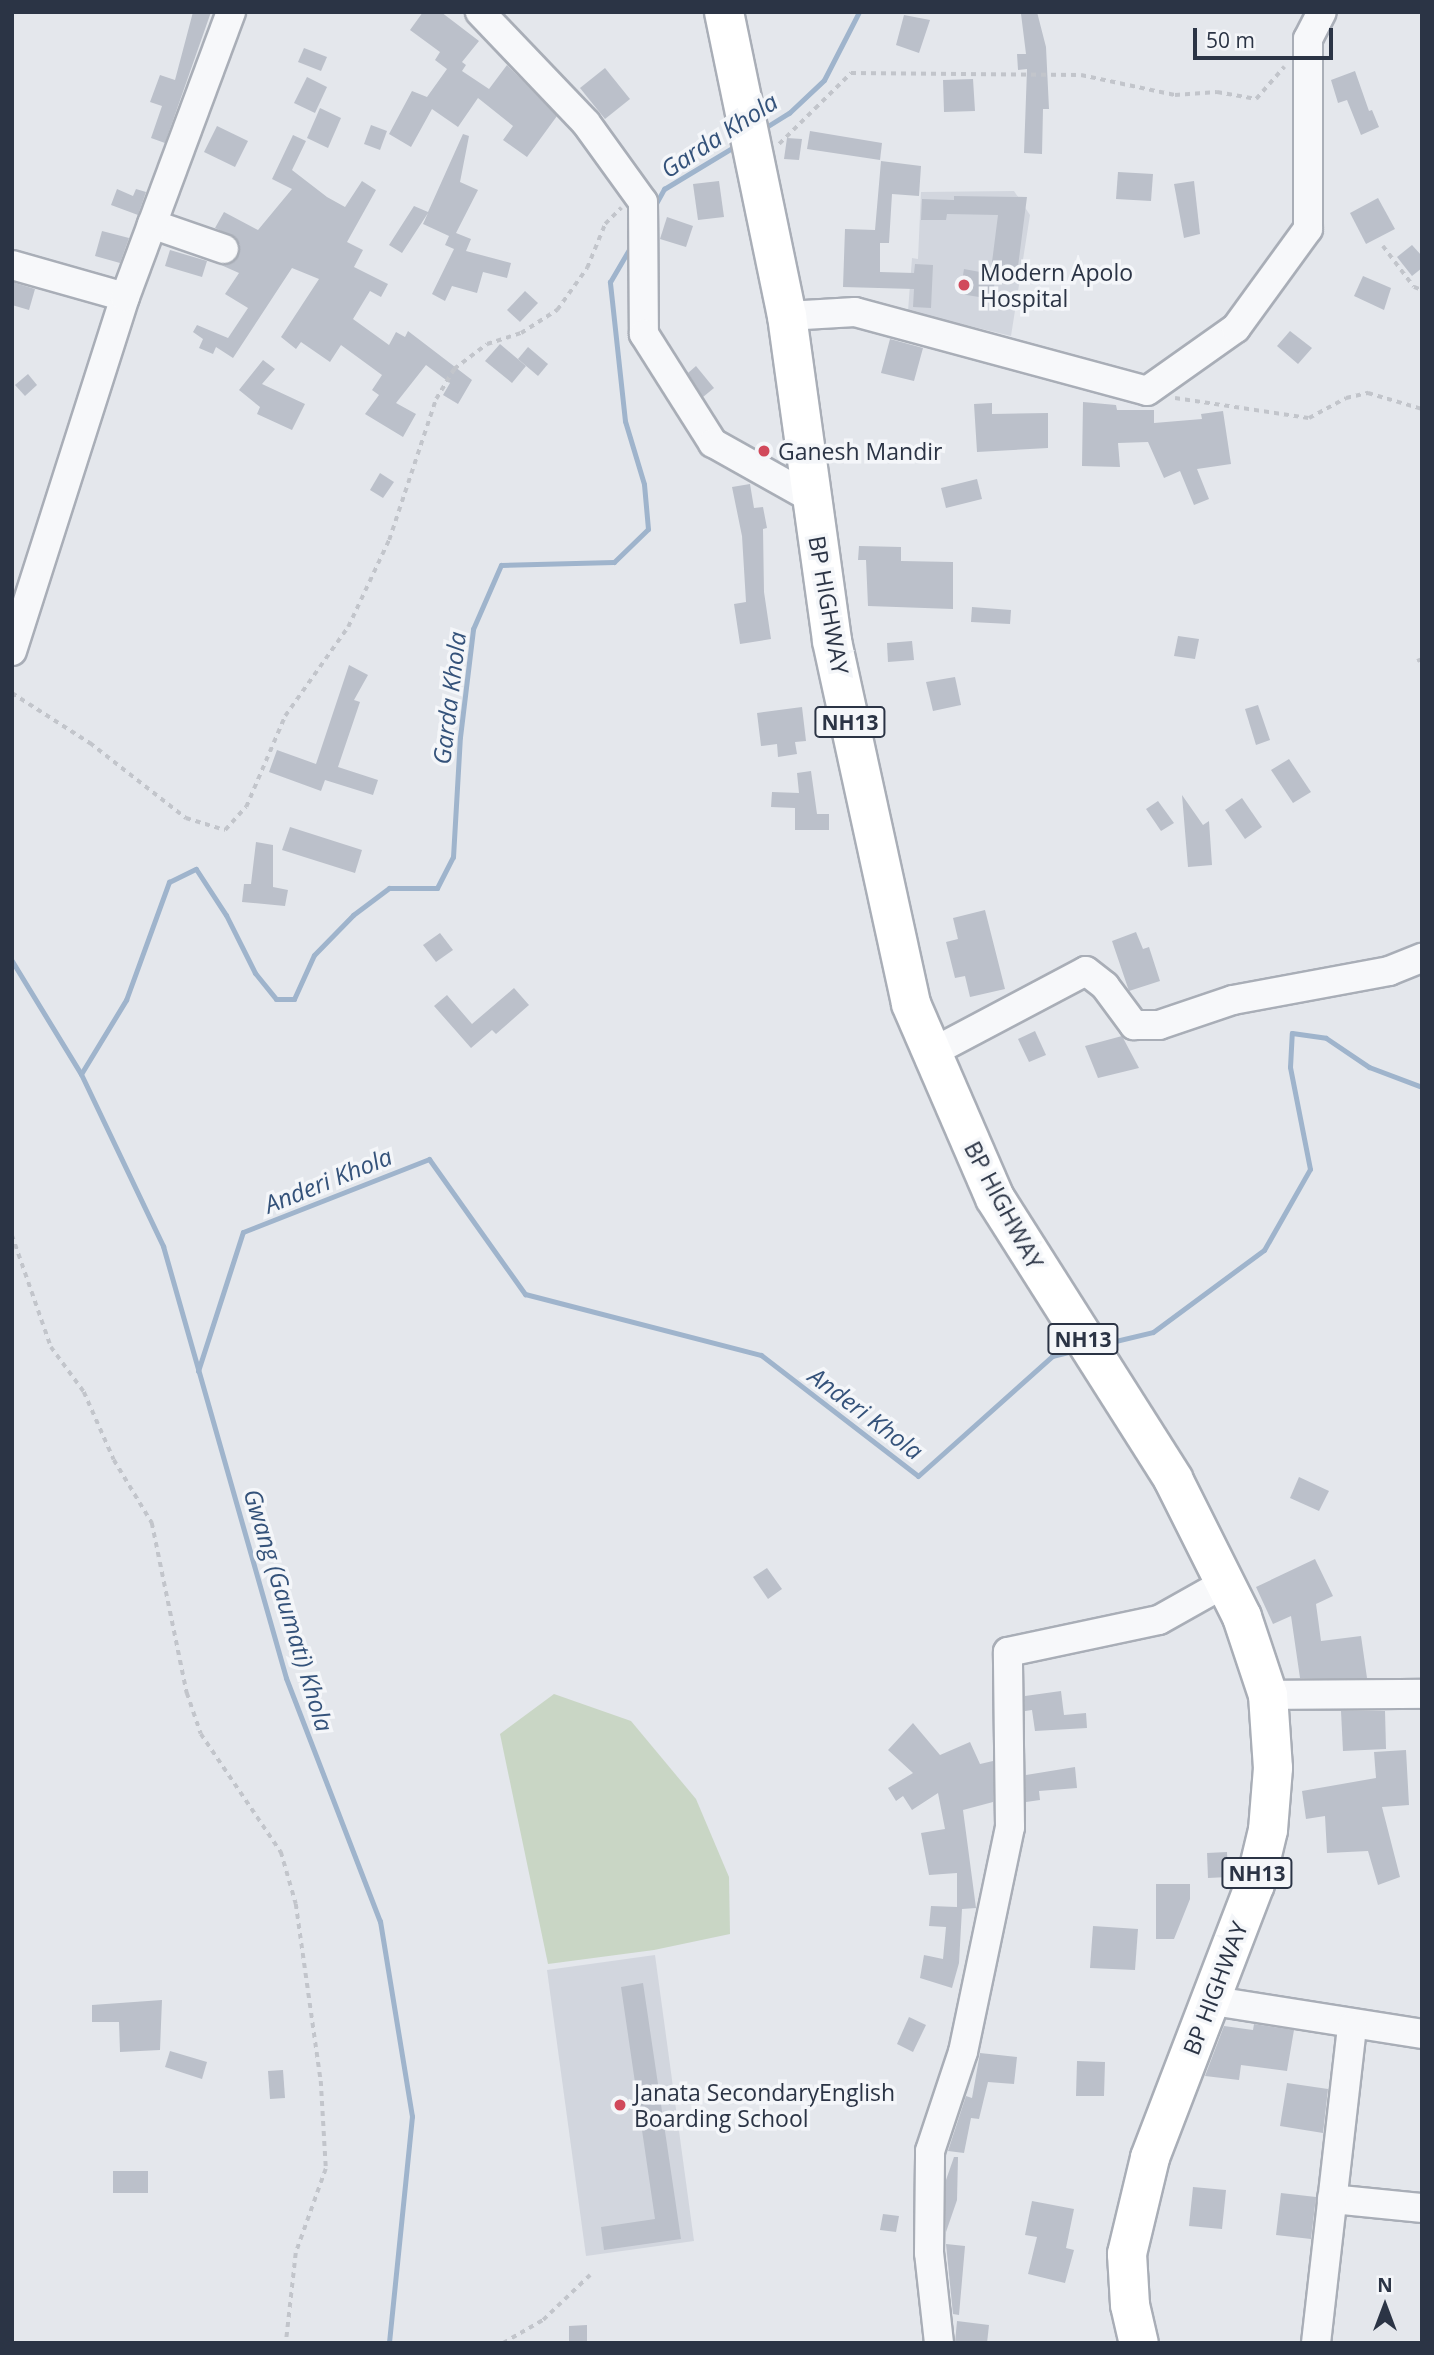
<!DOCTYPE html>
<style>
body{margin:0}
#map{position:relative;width:1434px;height:2355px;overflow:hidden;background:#e4e7ec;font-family:"Open Sans",sans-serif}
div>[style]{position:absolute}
.built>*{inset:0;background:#d2d6de}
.green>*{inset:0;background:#c9d6c5}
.stream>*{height:5px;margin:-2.5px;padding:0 2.5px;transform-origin:2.5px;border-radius:2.5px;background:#9fb4cc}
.building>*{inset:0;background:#bbc0ca}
.path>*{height:3.5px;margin-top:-1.75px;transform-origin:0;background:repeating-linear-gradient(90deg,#c2c5cb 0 5px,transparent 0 10px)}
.roads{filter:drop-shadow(2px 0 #a9aeb7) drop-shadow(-2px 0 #a9aeb7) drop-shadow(0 2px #a9aeb7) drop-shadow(0 -2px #a9aeb7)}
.minor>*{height:28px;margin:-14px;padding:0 14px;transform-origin:14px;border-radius:14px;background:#f7f8fa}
.highway>*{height:38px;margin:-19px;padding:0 19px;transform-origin:19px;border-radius:19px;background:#fff}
.dots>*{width:19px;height:19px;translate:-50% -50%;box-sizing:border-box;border:4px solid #f4f6f9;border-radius:50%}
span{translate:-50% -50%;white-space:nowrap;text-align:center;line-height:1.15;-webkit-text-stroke:7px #f4f6f9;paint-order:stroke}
.shield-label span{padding:2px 5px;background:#f4f6f9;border:2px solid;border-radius:5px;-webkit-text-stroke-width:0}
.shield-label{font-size:21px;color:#2b3445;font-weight:700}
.poi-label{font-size:23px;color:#2b3445}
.left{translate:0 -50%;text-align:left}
.street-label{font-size:23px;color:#2b3445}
.water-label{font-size:24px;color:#34527a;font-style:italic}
.frame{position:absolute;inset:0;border:14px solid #2b3445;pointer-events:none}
.north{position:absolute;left:1350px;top:2271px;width:70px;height:70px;-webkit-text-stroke:5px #f4f6f9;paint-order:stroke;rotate:0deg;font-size:19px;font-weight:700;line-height:28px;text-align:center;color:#2b3445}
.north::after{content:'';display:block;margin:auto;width:24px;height:32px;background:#2b3445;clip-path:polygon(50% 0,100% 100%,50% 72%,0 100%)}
.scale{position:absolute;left:1193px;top:28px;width:140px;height:32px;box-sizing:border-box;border:4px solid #2b3445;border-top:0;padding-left:9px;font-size:21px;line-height:24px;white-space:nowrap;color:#2b3445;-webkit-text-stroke:5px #f4f6f9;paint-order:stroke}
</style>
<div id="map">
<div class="built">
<div style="clip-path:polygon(1014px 191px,1030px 215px,1011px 336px,908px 311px,912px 258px,918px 259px,921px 192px)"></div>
<div style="clip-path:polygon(655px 1955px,694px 2241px,586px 2256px,547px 1970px)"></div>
</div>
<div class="green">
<div style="clip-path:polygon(554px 1694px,631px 1721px,696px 1799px,729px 1877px,730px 1934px,654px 1950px,548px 1964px,500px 1734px)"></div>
</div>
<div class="stream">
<div style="left:763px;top:129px;width:31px;rotate:-32deg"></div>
<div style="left:789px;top:113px;width:48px;rotate:-43.3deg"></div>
<div style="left:824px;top:80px;width:76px;rotate:-62.8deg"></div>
<div style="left:654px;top:207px;width:21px;rotate:-61deg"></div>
<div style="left:664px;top:189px;width:85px;rotate:-31.1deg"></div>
<div style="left:12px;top:961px;width:132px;rotate:58.6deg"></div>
<div style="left:81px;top:1074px;width:191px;rotate:64.5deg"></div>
<div style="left:163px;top:1246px;width:449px;rotate:74.1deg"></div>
<div style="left:286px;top:1678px;width:261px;rotate:68.9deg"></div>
<div style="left:380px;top:1921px;width:198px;rotate:80.7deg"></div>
<div style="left:412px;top:2116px;width:228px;rotate:95.8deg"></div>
<div style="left:81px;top:1074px;width:87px;rotate:-58.7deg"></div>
<div style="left:126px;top:1000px;width:126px;rotate:-70deg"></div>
<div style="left:169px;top:882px;width:30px;rotate:-26deg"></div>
<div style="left:196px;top:869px;width:55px;rotate:56.9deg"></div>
<div style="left:226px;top:915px;width:65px;rotate:63.4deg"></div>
<div style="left:255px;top:973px;width:33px;rotate:51deg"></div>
<div style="left:276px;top:999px;width:18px"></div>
<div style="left:294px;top:999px;width:48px;rotate:-65.6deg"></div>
<div style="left:314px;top:955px;width:56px;rotate:-45.7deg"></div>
<div style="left:353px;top:915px;width:45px;rotate:-36.9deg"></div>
<div style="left:389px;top:888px;width:48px"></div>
<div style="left:437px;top:888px;width:35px;rotate:-63deg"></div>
<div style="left:453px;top:857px;width:120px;rotate:-86.7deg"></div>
<div style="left:460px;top:737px;width:109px;rotate:-83.1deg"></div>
<div style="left:473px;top:629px;width:70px;rotate:-66.4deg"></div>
<div style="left:501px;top:565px;width:113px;rotate:-1.5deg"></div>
<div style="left:614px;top:562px;width:47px;rotate:-44.1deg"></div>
<div style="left:648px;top:529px;width:45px;rotate:-95.1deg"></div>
<div style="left:644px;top:484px;width:66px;rotate:-106.8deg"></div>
<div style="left:625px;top:421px;width:140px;rotate:-96.2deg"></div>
<div style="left:610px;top:282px;width:42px;rotate:-59.7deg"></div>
<div style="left:1103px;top:1344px;width:51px;rotate:-13.5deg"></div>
<div style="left:1153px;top:1332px;width:138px;rotate:-36.5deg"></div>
<div style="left:1264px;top:1250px;width:93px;rotate:-60.4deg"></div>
<div style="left:1310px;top:1169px;width:104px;rotate:-101.1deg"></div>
<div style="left:1290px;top:1067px;width:34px;rotate:-87deg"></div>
<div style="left:1292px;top:1033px;width:34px;rotate:8deg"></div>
<div style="left:1326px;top:1038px;width:52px;rotate:34deg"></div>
<div style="left:1369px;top:1067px;width:57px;rotate:20.7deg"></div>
<div style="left:198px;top:1371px;width:146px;rotate:-72.1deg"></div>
<div style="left:243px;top:1232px;width:200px;rotate:-21.4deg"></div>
<div style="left:429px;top:1159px;width:166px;rotate:54.6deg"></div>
<div style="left:525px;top:1294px;width:244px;rotate:14.5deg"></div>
<div style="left:761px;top:1355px;width:198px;rotate:37.6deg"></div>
<div style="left:918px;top:1476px;width:180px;rotate:-41.8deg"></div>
<div style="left:1052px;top:1356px;width:25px;rotate:-14deg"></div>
</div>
<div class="building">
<div style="clip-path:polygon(193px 12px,211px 12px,165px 143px,151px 138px,162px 106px,150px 102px,160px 75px,175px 80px)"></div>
<div style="clip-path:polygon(423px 12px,441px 12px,479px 41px,462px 62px,466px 65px,462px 71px,489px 89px,507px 65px,557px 116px,527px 157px,503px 140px,513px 126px,478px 98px,458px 127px,432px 109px,411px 147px,389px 134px,412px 91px,427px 97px,447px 69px,435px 60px,440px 52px,410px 30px)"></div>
<div style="clip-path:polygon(1037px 12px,1046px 47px,1049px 109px,1043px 109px,1042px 154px,1024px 153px,1027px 69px,1018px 70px,1017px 54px,1026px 54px,1021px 14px)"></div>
<div style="clip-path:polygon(904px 15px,930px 20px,919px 53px,896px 45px)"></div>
<div style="clip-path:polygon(304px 48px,327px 57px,321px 71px,298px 62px)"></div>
<div style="clip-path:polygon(605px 68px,630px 99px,605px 119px,580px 88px)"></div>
<div style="clip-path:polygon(1355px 71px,1369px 111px,1372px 110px,1379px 127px,1361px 135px,1347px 100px,1338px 103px,1331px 80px)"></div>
<div style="clip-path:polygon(307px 77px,327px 87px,315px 113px,294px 103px)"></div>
<div style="clip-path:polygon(973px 79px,975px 111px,944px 112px,943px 80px)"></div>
<div style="clip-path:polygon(320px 108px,341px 118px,328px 148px,307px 138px)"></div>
<div style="clip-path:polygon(371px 125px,387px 131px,380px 150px,364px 144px)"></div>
<div style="clip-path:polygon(217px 126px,248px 141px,235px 167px,204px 152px)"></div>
<div style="clip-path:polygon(810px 131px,882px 143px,880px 160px,807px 149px)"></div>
<div style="clip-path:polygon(463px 134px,469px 136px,460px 182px,478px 190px,456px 233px,471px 239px,466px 251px,511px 263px,507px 278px,483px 272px,477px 293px,452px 286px,445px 301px,432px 294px,454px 249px,445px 245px,449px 236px,423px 224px,428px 213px,402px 253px,389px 245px,414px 206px,428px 212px)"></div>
<div style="clip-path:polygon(293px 135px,306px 141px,292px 170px,327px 197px,345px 207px,362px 181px,376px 190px,347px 242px,363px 250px,354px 267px,388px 284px,381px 297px,370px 291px,353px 319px,389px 345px,396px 332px,405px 337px,408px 331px,472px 380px,458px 404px,443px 395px,450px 383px,426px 365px,396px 403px,416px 414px,403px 437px,365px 414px,379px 395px,372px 390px,382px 375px,341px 345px,330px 362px,301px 342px,296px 349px,281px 337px,319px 279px,292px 268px,233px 358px,216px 347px,213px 354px,199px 348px,203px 339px,193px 332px,197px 325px,228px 338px,248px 308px,225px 294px,239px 273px,221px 265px,235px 261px,240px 245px,236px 238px,215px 228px,224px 212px,258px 230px,292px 189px,272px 179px)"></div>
<div style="clip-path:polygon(787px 138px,802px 139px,799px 160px,784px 159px)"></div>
<div style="clip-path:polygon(881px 161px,921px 166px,919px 196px,892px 194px,889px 243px,880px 243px,880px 272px,914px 273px,915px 264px,933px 265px,931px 308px,913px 307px,914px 289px,843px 287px,845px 229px,875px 230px)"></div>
<div style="clip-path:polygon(1118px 172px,1153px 174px,1151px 201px,1116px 199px)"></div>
<div style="clip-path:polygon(719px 181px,724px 217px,698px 220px,693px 184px)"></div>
<div style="clip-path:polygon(1194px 181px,1200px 234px,1184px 238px,1174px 184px)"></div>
<div style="clip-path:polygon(117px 189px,133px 196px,136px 189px,146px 192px,138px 215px,111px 205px)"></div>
<div style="clip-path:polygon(954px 196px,1027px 197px,1017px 274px,991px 270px,998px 215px,947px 214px,946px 220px,921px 220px,922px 199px,954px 200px)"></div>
<div style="clip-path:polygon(1378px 198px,1395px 229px,1366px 244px,1350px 213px)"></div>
<div style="clip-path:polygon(667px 217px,693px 226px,686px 247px,660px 239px)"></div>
<div style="clip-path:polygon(102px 231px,129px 238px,120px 263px,95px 256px)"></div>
<div style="clip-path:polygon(1412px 245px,1422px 256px,1422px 268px,1412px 276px,1397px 257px)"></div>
<div style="clip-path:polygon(170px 250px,207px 261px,202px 277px,165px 266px)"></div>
<div style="clip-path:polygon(964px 269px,996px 275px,992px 299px,960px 294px)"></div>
<div style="clip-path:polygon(1363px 276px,1391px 288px,1384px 310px,1354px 296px)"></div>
<div style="clip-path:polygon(12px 282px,35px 289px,29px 310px,12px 305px)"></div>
<div style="clip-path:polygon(525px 291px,538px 303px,520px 322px,507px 310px)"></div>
<div style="clip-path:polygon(1290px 331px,1312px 348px,1298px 364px,1277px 346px)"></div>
<div style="clip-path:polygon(890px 339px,923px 348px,914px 381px,881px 373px)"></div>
<div style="clip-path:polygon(500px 344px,526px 366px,512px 383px,485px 361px)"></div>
<div style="clip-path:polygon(528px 347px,548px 364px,538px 376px,518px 359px)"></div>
<div style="clip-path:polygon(263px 360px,275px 369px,262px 384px,305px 404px,292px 430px,257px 414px,260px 407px,239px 390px)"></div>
<div style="clip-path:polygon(696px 366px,714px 388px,703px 397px,688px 373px)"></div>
<div style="clip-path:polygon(28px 374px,37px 385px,25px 396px,15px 385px)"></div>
<div style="clip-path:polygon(1083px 402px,1116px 405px,1117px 410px,1154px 410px,1154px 423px,1202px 419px,1201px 414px,1223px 411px,1231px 464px,1197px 469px,1209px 499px,1194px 505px,1180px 471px,1164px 478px,1148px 442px,1118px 443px,1120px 467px,1082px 466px)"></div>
<div style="clip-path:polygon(992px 403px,992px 414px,1048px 413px,1048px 448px,977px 452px,974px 404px)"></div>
<div style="clip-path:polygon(380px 473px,394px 482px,383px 498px,370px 490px)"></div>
<div style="clip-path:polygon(977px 479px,982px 499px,946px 508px,941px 488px)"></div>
<div style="clip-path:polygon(750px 484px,754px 508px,763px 507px,767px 528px,763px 529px,764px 592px,771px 639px,740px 644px,734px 604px,746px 602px,742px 536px,732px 487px)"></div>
<div style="clip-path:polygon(859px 546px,901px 547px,901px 561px,953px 562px,953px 609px,868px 606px,866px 560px,858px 560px)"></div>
<div style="clip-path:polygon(972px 607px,1011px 610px,1010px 624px,971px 622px)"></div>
<div style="clip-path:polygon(1178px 636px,1199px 639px,1195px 659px,1174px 656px)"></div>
<div style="clip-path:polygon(912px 641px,914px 660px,888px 662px,887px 643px)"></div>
<div style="clip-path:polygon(349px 665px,368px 675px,354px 700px,360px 702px,338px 767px,378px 780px,373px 795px,325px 780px,321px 791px,269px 772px,277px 750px,316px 764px)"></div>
<div style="clip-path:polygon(955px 677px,961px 705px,933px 711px,926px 682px)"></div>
<div style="clip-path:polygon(1258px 705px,1270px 740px,1256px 745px,1245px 709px)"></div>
<div style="clip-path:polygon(802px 707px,806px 741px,795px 742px,797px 754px,778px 757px,777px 744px,761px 746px,757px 713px)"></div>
<div style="clip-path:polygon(1289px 759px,1311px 792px,1293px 803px,1271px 770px)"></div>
<div style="clip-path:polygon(811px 771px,817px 814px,829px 814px,829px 830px,795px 830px,795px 808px,771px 807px,772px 792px,799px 793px,797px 773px)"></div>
<div style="clip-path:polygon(1182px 795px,1203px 825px,1209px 821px,1212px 865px,1188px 867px)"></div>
<div style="clip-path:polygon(1242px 798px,1262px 827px,1245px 839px,1225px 810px)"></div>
<div style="clip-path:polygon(1158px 801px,1174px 823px,1161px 831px,1146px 809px)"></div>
<div style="clip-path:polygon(290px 827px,362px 850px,355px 873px,282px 850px)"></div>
<div style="clip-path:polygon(256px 842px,273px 845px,273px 887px,288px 890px,285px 906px,242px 902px,244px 884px,251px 884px)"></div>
<div style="clip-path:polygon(985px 910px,1005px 989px,970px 997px,965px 976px,955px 978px,946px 942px,958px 939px,953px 918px)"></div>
<div style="clip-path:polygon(1136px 932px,1143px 949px,1149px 947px,1160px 981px,1129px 991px,1112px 941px)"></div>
<div style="clip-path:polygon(440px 933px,453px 950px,436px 962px,423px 945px)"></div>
<div style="clip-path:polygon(514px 988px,529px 1005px,496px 1034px,492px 1030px,471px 1048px,434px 1006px,447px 995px,472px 1024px)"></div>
<div style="clip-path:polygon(1035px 1031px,1046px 1055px,1029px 1062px,1018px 1039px)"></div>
<div style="clip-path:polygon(1122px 1036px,1139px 1068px,1098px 1078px,1085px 1046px)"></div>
<div style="clip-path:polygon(1299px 1477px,1329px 1491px,1319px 1511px,1290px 1498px)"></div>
<div style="clip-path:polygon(1315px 1559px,1333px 1596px,1316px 1604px,1321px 1641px,1361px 1636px,1367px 1678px,1300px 1678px,1291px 1616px,1273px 1624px,1256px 1587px)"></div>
<div style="clip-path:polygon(767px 1568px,782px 1589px,768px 1599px,753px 1577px)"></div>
<div style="clip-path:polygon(1061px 1691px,1064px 1715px,1086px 1713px,1087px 1728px,1035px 1731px,1032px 1710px,1025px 1711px,1025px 1696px)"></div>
<div style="clip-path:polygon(1341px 1711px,1385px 1711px,1386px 1749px,1343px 1751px)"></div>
<div style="clip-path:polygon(913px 1723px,940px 1755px,970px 1742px,980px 1764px,993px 1761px,993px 1802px,963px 1810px,976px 1908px,962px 1909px,959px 1963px,952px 1988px,920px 1978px,924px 1955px,943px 1959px,946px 1927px,929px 1926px,931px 1906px,957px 1907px,957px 1873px,929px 1875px,921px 1833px,945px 1829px,938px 1793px,912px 1810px,903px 1796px,896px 1801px,888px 1788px,913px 1773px,888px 1750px)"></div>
<div style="clip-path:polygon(1406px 1750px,1409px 1805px,1382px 1807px,1400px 1877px,1378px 1885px,1368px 1851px,1327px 1853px,1325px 1816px,1306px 1819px,1302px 1791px,1376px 1778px,1374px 1752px)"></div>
<div style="clip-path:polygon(1075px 1767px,1077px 1788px,1039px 1791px,1040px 1800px,1026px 1802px,1026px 1775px)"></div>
<div style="clip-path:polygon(1227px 1852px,1228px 1877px,1208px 1878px,1207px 1853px)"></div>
<div style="clip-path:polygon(1156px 1884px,1190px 1884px,1190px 1899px,1174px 1939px,1156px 1939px)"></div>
<div style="clip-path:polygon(1093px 1926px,1138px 1929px,1135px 1970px,1090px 1968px)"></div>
<div style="clip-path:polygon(643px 1983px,681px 2239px,604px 2250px,601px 2227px,655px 2219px,621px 1987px)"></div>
<div style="clip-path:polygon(162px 2000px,160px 2050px,120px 2052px,119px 2022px,92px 2022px,92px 2005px)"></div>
<div style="clip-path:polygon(909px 2017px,926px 2025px,913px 2052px,897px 2044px)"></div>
<div style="clip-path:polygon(1254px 2024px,1294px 2030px,1287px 2071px,1241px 2065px,1239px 2080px,1205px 2076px,1224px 2026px,1253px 2030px)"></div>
<div style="clip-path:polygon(170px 2051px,207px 2062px,202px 2079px,165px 2067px)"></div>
<div style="clip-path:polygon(980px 2053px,1017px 2057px,1014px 2084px,988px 2082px,979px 2119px,971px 2118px,964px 2153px,948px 2151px,966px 2096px,972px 2098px)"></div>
<div style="clip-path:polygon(1077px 2061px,1105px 2062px,1104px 2096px,1076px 2096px)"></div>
<div style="clip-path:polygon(283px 2070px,285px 2098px,270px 2099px,268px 2071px)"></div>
<div style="clip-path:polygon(1287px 2083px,1328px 2089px,1323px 2133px,1280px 2126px)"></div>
<div style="clip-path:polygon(954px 2157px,958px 2157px,957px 2200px,946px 2232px,946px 2180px)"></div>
<div style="clip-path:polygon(113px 2171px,148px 2171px,148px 2193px,113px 2193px)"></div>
<div style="clip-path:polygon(1193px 2187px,1226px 2190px,1222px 2229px,1189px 2226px)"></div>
<div style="clip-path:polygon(1281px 2193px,1316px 2197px,1311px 2239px,1276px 2235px)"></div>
<div style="clip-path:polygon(1032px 2201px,1074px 2209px,1066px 2248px,1074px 2250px,1065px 2283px,1028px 2274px,1037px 2237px,1025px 2235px)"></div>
<div style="clip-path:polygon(883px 2214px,899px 2216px,896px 2232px,880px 2230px)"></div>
<div style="clip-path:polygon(946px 2244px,965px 2246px,959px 2315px,953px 2314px)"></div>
<div style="clip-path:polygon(957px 2321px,989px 2325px,987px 2343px,955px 2343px)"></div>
<div style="clip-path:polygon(587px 2325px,587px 2343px,569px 2343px,569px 2326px)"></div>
</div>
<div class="path">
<div style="left:779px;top:144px;width:101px;rotate:-44.6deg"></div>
<div style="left:851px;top:73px;width:230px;rotate:0.5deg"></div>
<div style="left:1081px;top:75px;width:96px;rotate:12deg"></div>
<div style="left:1175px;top:95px;width:42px;rotate:-4.1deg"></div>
<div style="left:1217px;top:92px;width:40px;rotate:10deg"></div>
<div style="left:1256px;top:99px;width:43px;rotate:-48.8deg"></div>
<div style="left:1383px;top:246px;width:51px;rotate:52.9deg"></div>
<div style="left:1414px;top:287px;width:9px;rotate:21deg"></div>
<div style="left:1175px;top:398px;width:135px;rotate:8.5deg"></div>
<div style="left:1309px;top:418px;width:42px;rotate:-28.4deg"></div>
<div style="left:1346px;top:398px;width:23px;rotate:-13deg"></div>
<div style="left:1368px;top:393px;width:56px;rotate:16.5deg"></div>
<div style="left:1417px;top:661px;width:5px;rotate:-22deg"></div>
<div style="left:12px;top:693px;width:93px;rotate:32.7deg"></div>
<div style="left:90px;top:743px;width:122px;rotate:38deg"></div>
<div style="left:186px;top:818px;width:41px;rotate:17.1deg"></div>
<div style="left:225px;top:830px;width:31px;rotate:-48deg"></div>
<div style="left:246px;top:807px;width:99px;rotate:-66.8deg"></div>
<div style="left:285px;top:716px;width:109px;rotate:-54.7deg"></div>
<div style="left:348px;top:627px;width:96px;rotate:-64.8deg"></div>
<div style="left:389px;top:540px;width:149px;rotate:-71.6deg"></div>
<div style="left:436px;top:399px;width:35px;rotate:-59deg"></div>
<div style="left:454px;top:369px;width:41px;rotate:-37.1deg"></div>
<div style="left:487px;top:344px;width:36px;rotate:-18deg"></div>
<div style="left:521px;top:333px;width:43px;rotate:-32.6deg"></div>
<div style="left:557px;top:310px;width:52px;rotate:-54.5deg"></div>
<div style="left:587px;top:268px;width:48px;rotate:-67.8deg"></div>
<div style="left:605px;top:224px;width:23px;rotate:-45deg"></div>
<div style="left:12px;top:1235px;width:119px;rotate:70.8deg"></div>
<div style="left:51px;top:1347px;width:56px;rotate:53.7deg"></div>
<div style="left:84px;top:1392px;width:74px;rotate:66.2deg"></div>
<div style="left:114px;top:1460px;width:74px;rotate:58.9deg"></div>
<div style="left:152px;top:1523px;width:174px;rotate:78.4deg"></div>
<div style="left:187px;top:1693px;width:43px;rotate:71.1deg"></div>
<div style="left:201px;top:1734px;width:143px;rotate:55.9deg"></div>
<div style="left:281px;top:1852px;width:54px;rotate:73.9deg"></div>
<div style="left:296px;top:1904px;width:179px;rotate:82deg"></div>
<div style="left:321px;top:2081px;width:88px;rotate:86.7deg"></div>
<div style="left:326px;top:2169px;width:89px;rotate:109.7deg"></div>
<div style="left:296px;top:2253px;width:91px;rotate:96.3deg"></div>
<div style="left:503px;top:2343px;width:46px;rotate:-29.9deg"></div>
<div style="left:543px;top:2320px;width:65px;rotate:-43.8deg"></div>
</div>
<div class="roads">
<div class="minor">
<div style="left:480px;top:12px;width:153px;rotate:46.3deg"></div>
<div style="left:586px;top:123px;width:97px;rotate:54.2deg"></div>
<div style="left:643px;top:202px;width:132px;rotate:89.6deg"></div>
<div style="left:644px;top:334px;width:129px;rotate:57.7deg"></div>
<div style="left:713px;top:443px;width:112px;rotate:29.3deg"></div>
<div style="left:152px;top:224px;width:76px;rotate:19.1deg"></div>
<div style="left:12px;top:265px;width:117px;rotate:15.8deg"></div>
<div style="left:787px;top:316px;width:68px;rotate:-3.4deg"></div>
<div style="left:855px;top:312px;width:302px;rotate:15.1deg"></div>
<div style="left:1147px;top:391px;width:109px;rotate:-35.3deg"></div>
<div style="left:1236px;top:328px;width:122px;rotate:-54deg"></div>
<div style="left:1308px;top:229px;width:190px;rotate:-90deg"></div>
<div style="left:1308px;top:39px;width:30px;rotate:-63deg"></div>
<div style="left:12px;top:651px;width:372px;rotate:-72.3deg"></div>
<div style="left:125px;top:297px;width:304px;rotate:-69.6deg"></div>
<div style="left:931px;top:1053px;width:175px;rotate:-27.9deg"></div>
<div style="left:1086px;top:971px;width:24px;rotate:38deg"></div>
<div style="left:1105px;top:986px;width:49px;rotate:53.4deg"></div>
<div style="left:1134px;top:1025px;width:25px"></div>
<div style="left:1159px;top:1025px;width:78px;rotate:-18.7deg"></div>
<div style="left:1233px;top:1000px;width:159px;rotate:-10.5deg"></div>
<div style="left:1389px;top:971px;width:35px;rotate:-22deg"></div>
<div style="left:1268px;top:1695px;width:154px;rotate:-0.4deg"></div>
<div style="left:1208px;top:2000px;width:217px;rotate:9deg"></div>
<div style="left:1332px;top:2199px;width:90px;rotate:5.7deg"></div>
<div style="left:939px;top:2343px;width:91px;rotate:-96.3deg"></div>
<div style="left:929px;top:2253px;width:102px;rotate:-89.4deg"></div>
<div style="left:930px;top:2151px;width:104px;rotate:-71.6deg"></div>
<div style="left:963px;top:2052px;width:230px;rotate:-78.2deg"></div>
<div style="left:1010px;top:1827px;width:175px;rotate:-90.7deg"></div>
<div style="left:1008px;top:1652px;width:154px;rotate:-12deg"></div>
<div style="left:1159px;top:1620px;width:76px;rotate:-29.3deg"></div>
<div style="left:1316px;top:2343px;width:319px;rotate:-83.5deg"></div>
</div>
<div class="highway">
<div style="left:724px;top:12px;width:310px;rotate:78.3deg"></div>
<div style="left:787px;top:316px;width:328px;rotate:82.1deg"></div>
<div style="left:832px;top:641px;width:371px;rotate:77.7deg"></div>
<div style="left:911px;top:1004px;width:211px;rotate:66.6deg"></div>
<div style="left:995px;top:1198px;width:333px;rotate:57.6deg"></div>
<div style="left:1173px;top:1479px;width:154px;rotate:63.4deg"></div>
<div style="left:1242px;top:1617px;width:82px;rotate:71.6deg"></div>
<div style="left:1268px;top:1695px;width:73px;rotate:86.1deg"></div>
<div style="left:1273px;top:1768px;width:62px;rotate:94.6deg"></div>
<div style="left:1268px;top:1830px;width:56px;rotate:103.5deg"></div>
<div style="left:1255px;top:1884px;width:293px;rotate:111deg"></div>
<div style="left:1150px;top:2158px;width:99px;rotate:103.5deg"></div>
<div style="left:1127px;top:2254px;width:51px;rotate:86.6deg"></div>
<div style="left:1130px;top:2305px;width:39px;rotate:77deg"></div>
</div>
</div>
<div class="dots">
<div style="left:964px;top:285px;background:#d1495b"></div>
<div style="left:764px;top:451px;background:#d1495b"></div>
<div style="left:620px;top:2105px;background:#d1495b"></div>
</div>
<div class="shield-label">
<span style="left:850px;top:722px">NH13</span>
<span style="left:1083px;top:1339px">NH13</span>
<span style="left:1257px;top:1873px">NH13</span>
</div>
<div class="poi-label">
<span class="left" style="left:980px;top:285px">Modern Apolo<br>Hospital</span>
<span class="left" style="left:778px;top:451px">Ganesh Mandir</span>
<span class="left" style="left:634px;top:2105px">Janata SecondaryEnglish<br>Boarding School</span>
</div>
<div class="street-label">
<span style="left:829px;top:605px;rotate:80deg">BP HIGHWAY</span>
<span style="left:1004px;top:1205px;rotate:62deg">BP HIGHWAY</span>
<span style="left:1215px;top:1988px;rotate:-69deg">BP HIGHWAY</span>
</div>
<div class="water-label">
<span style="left:719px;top:135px;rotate:-33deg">Garda Khola</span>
<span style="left:449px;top:698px;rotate:-83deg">Garda Khola</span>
<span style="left:328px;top:1180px;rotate:-22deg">Anderi Khola</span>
<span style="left:866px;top:1413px;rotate:37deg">Anderi Khola</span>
<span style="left:289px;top:1610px;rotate:73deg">Gwang (Gaumati) Khola</span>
</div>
<div class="frame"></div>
<div class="north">N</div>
<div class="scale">50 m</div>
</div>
